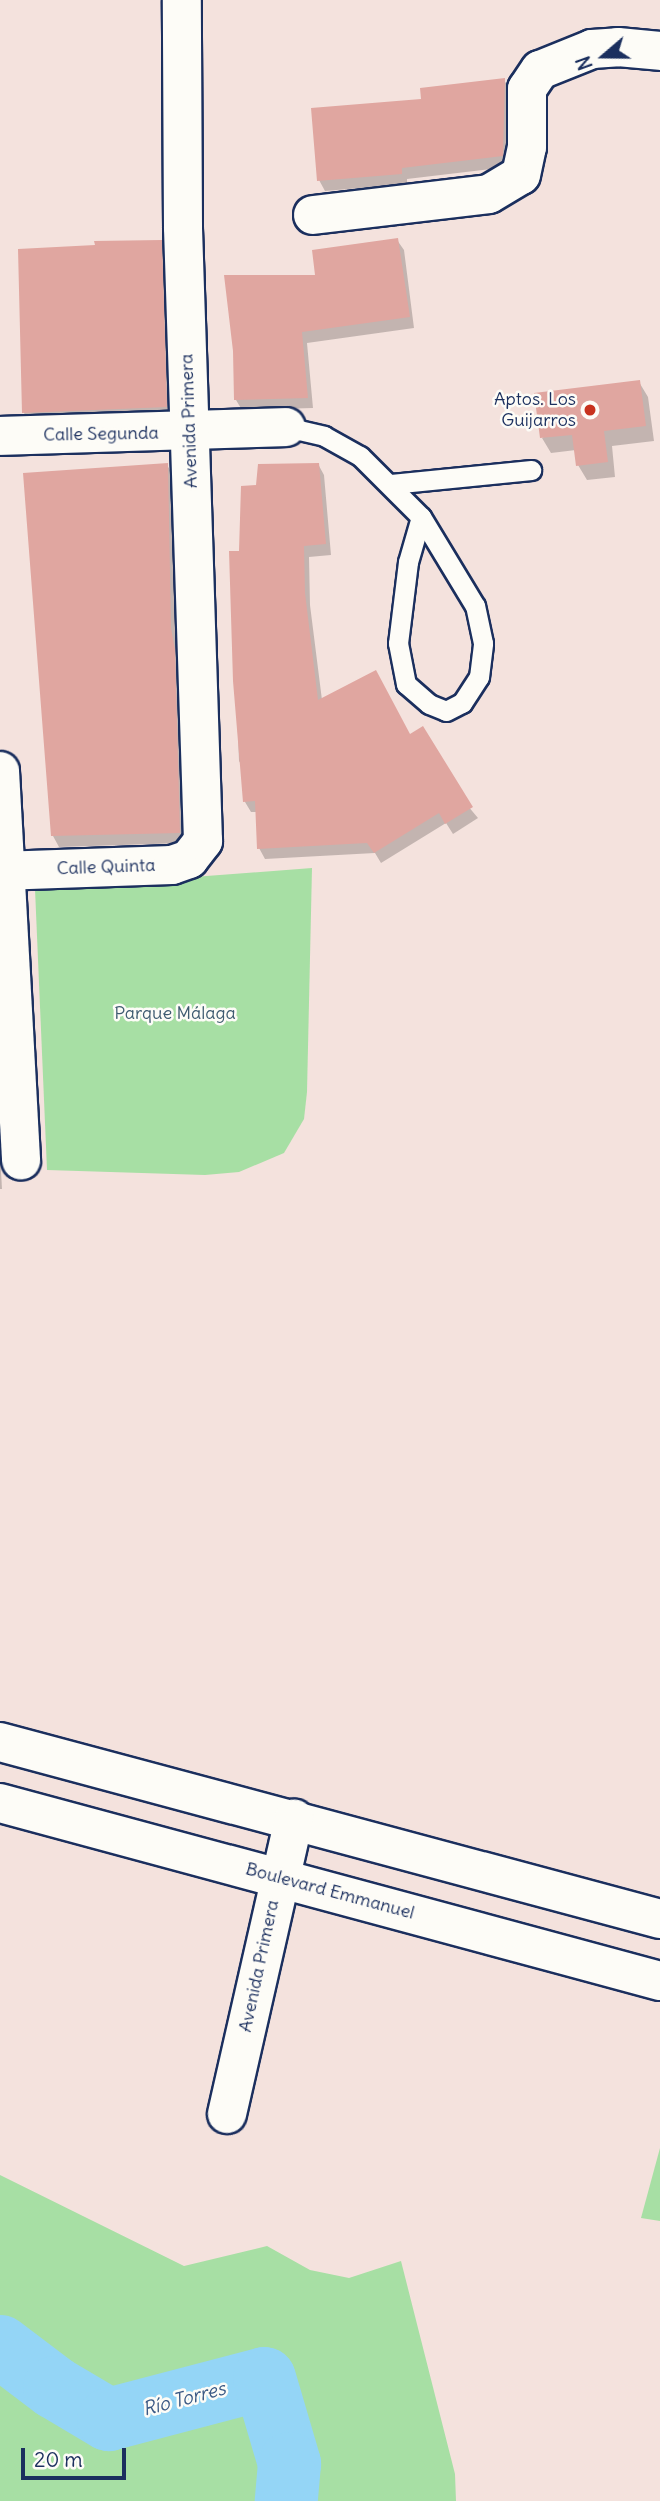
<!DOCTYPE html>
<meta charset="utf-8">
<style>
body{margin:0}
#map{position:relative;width:660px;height:2501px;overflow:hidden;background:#f4e2dd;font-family:Delius,sans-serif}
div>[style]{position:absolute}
.green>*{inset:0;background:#a7dfa4}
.shadow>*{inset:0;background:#0003}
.river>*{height:63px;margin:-31.5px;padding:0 31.5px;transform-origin:31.5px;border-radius:31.5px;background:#94d5f6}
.building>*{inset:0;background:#e0a6a0}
.roads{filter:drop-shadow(2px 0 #1b2f5e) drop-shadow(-2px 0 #1b2f5e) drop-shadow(0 2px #1b2f5e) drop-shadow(0 -2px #1b2f5e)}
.service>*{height:19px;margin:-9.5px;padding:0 9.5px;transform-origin:9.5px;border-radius:9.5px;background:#fdfcf7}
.minor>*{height:38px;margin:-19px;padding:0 19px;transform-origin:19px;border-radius:19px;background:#fdfcf7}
.dots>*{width:19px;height:19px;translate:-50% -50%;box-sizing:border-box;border:4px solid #fdfcf7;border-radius:50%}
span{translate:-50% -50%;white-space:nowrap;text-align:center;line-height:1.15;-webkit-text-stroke:5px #fdfcf7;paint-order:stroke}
.poi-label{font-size:18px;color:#1b2f5e}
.right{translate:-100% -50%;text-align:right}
.street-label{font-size:18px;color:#1b2f5e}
.park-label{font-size:18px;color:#3e5b70}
.water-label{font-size:19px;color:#395884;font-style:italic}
.north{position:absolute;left:569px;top:21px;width:70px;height:70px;-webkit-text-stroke:5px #fdfcf7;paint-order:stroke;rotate:250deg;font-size:19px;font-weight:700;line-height:28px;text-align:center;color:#1b2f5e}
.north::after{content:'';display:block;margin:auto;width:24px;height:32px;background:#1b2f5e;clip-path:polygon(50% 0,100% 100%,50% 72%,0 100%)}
.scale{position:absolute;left:21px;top:2448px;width:105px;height:32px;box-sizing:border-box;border:4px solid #1b2f5e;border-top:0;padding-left:9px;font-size:21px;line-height:24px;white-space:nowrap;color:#1b2f5e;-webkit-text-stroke:5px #fdfcf7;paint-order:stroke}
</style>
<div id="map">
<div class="green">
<div style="clip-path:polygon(312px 868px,307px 1092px,304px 1119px,284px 1153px,239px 1172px,205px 1175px,47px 1170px,35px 889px)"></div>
<div style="clip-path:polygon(660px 2148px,660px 2221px,641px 2218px)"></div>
<div style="clip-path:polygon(0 2175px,184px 2266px,267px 2246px,310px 2270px,349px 2278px,401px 2261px,455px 2474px,456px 2501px,0 2501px)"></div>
</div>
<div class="shadow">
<div style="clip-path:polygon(504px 80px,510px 90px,508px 167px,407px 179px,407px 184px,325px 191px,319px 180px,423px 100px)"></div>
<div style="clip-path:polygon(397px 240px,404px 250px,414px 328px,307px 343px,313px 408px,242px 410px,236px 400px,317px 277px)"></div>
<div style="clip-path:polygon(161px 242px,167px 253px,172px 417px,30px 424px,24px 413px,20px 251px)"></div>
<div style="clip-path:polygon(639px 382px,648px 397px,654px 441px,612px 446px,615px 477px,587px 480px,578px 465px,576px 450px,551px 453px,542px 438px)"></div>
<div style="clip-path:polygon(318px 464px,324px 475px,331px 555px,309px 557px,310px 605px,322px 700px,410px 737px,478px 818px,453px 834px,446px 823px,381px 863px,375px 853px,265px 859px,259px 848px,257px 812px,251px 812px,245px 802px,244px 769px,239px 761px,231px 553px,241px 552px,258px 486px)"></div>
<div style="clip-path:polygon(167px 465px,173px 475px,176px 640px,180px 662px,185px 843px,59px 847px,53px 836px)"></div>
<div style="clip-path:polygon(0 1154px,2px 1189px,0 1189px)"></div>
</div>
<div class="river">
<div style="left:0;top:2346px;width:68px;rotate:37.2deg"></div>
<div style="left:54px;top:2387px;width:63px;rotate:30.7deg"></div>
<div style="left:108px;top:2419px;width:161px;rotate:-14.7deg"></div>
<div style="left:264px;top:2378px;width:89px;rotate:73.6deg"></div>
<div style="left:289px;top:2463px;width:38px;rotate:95deg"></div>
</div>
<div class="building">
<div style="clip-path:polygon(505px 78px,503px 156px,402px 168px,402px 174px,317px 181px,311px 108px,421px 99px,420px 88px)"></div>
<div style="clip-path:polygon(398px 238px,410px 317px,302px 332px,308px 398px,234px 400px,233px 351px,224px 275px,315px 275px,312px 250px)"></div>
<div style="clip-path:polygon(162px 240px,167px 407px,22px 413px,18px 249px,95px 245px,94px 241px)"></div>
<div style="clip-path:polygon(640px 380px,646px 426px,604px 431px,608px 462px,576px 466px,572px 435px,540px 438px,534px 393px)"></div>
<div style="clip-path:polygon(168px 463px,171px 628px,175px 650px,180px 833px,51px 836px,23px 473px)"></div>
<div style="clip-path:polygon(319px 463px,326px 544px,304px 546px,305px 593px,318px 700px,376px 670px,410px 734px,423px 726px,473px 807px,445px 824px,439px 813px,374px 853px,367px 843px,257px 849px,255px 801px,243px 802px,233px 681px,229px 551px,239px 551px,241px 486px,256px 485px,258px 464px)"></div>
</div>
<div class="roads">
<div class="service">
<div style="left:286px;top:427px;width:39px;rotate:13deg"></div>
<div style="left:324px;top:436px;width:41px;rotate:29.1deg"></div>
<div style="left:360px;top:456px;width:86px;rotate:45deg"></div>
<div style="left:421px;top:517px;width:47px;rotate:106.1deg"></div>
<div style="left:408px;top:562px;width:82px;rotate:97deg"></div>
<div style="left:398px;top:643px;width:42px;rotate:79deg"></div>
<div style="left:406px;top:684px;width:30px;rotate:41deg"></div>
<div style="left:429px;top:704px;width:18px;rotate:22deg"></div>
<div style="left:446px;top:711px;width:18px;rotate:-27deg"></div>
<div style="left:462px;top:703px;width:31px;rotate:-57deg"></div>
<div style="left:479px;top:677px;width:34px;rotate:-83deg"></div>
<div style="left:483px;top:643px;width:38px;rotate:-102deg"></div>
<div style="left:475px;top:606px;width:104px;rotate:-121.2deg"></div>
<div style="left:391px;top:484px;width:141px;rotate:-5.7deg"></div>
</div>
<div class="minor">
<div style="left:313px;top:215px;width:177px;rotate:-6.8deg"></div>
<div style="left:489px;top:194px;width:37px;rotate:-31deg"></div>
<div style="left:521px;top:175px;width:29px;rotate:-78deg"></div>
<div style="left:527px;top:147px;width:58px;rotate:-90deg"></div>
<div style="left:527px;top:89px;width:23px;rotate:-56deg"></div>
<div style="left:540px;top:70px;width:56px;rotate:-22deg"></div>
<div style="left:592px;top:49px;width:26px;rotate:-4deg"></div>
<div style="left:618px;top:47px;width:42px;rotate:5.4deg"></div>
<div style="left:0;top:436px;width:286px;rotate:-1.8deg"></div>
<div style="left:0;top:771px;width:390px;rotate:86.9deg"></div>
<div style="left:0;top:871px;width:172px;rotate:-2deg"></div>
<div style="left:172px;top:865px;width:18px;rotate:-19deg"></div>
<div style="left:189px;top:859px;width:23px;rotate:-52deg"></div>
<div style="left:203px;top:841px;width:614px;rotate:-91.87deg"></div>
<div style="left:183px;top:227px;width:227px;rotate:-90.3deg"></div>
<div style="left:0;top:1742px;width:683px;rotate:15.01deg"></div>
<div style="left:0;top:1803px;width:684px;rotate:15.09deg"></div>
<div style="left:227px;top:2114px;width:303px;rotate:-77.2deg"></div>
</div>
</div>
<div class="dots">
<div style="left:590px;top:410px;background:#c8321e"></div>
</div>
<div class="poi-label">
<span class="right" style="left:576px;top:410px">Aptos. Los<br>Guijarros</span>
</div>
<div class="street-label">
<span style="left:189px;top:421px;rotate:-92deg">Avenida Primera</span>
<span style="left:101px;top:434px;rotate:-1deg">Calle Segunda</span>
<span style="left:106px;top:867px;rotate:-2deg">Calle Quinta</span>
<span style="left:330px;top:1891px;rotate:15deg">Boulevard Emmanuel</span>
<span style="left:259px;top:1966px;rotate:-78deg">Avenida Primera</span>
</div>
<div class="park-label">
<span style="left:175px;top:1013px">Parque Málaga</span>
</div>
<div class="water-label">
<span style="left:184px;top:2399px;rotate:-15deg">Río Torres</span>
</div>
<div class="north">N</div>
<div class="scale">20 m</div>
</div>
